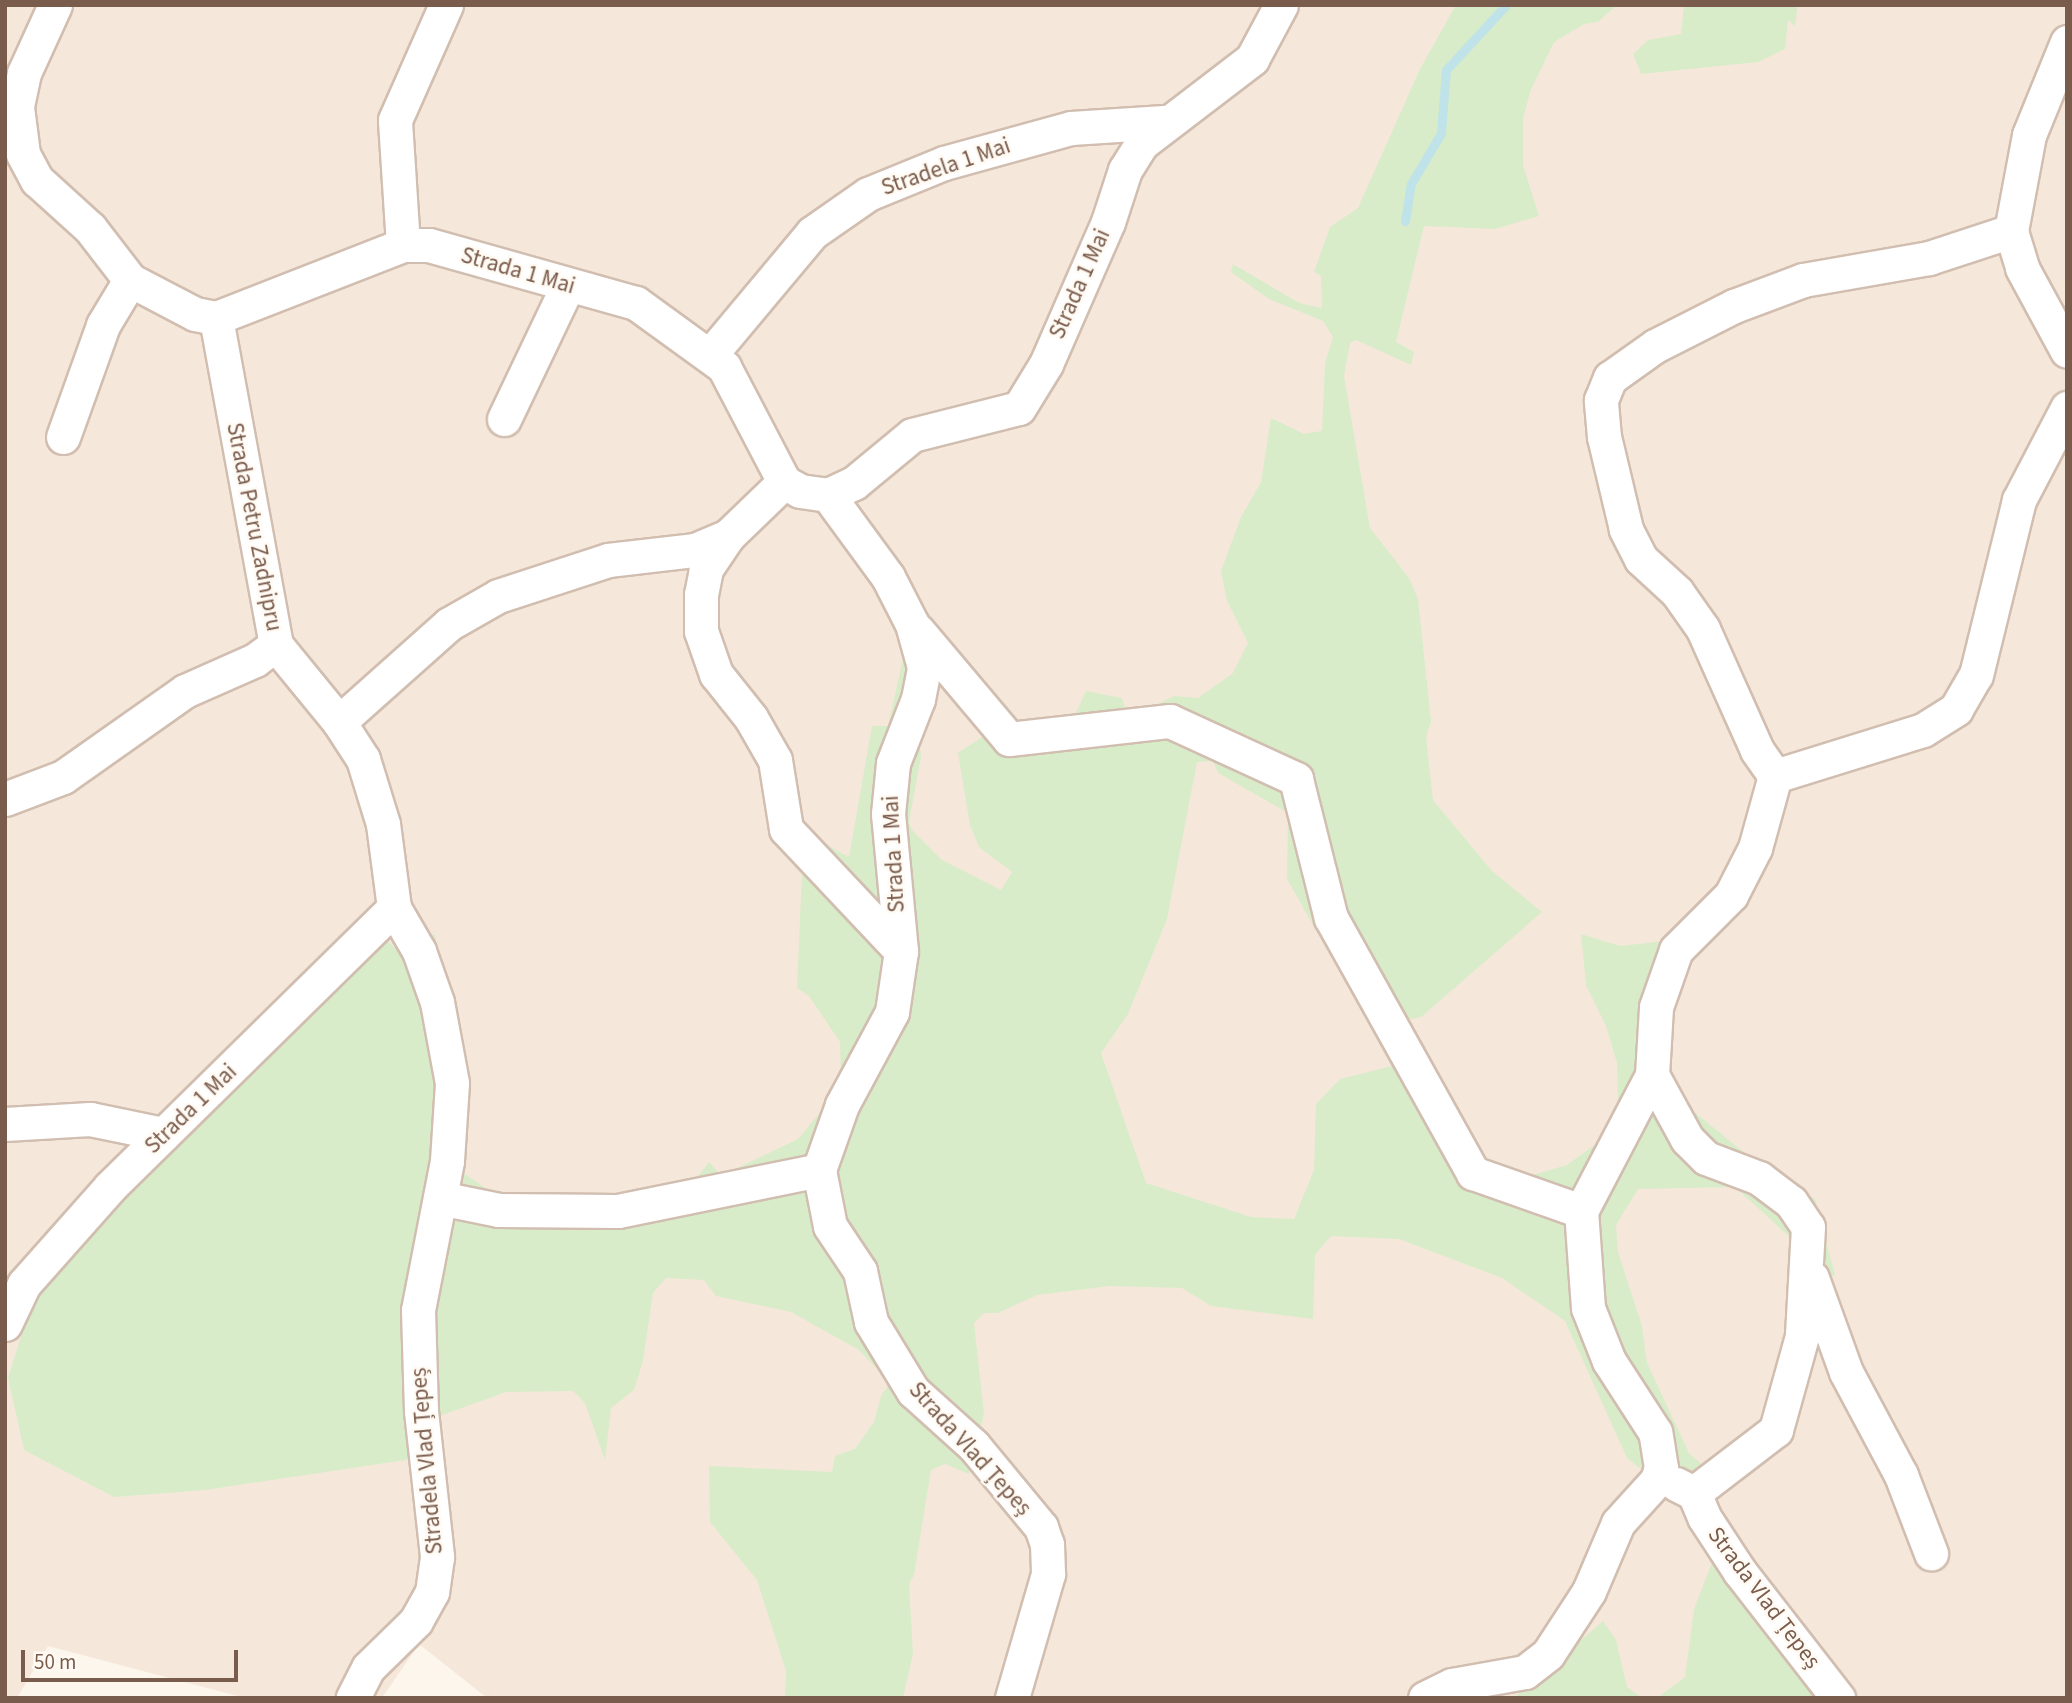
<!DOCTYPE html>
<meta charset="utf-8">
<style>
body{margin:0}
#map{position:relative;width:2072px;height:1703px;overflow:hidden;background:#fdf6ec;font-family:"Source Sans 3",sans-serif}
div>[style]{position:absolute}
.residential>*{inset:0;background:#f5e8da}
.green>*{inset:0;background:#d8ecc9}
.stream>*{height:9px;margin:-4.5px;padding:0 4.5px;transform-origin:4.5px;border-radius:4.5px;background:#bfe3e8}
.roads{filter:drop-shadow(2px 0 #d1beb0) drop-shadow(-2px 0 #d1beb0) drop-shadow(0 2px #d1beb0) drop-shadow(0 -2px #d1beb0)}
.street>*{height:33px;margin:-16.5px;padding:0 16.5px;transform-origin:16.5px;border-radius:16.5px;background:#fff}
span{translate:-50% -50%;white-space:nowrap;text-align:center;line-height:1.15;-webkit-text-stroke:5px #fffaf3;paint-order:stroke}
.street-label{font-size:23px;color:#7a5c4d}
.frame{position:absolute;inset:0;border:7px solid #7a5c4d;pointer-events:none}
.scale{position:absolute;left:21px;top:1650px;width:217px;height:32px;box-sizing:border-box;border:4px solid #7a5c4d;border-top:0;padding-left:9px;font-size:21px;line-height:24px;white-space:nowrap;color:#7a5c4d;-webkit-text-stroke:5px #fffaf3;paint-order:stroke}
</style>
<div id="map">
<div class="residential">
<div style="clip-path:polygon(5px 5px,2067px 5px,2067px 1698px,487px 1698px,419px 1644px,382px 1698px,245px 1698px,48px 1646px,17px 1698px,5px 1698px)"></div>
</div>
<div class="green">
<div style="clip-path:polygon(1456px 5px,1617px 5px,1598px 22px,1584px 24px,1554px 42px,1530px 92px,1523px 119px,1523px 165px,1539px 216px,1495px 229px,1424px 226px,1396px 342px,1414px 352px,1411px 365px,1356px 340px,1350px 343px,1344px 376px,1370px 528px,1409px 578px,1418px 599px,1431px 721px,1426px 737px,1433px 800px,1492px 871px,1542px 912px,1421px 1017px,1383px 1025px,1317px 932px,1287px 879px,1288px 813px,1218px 773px,1213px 761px,1197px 762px,1167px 919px,1128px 1014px,1101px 1053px,1146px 1183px,1251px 1217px,1294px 1219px,1314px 1170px,1316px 1104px,1340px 1079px,1400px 1064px,1488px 1168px,1522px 1178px,1567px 1165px,1608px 1135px,1618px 1099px,1617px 1063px,1606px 1026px,1586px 985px,1581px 934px,1620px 946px,1665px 941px,1674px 981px,1661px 1055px,1682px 1102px,1752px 1159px,1815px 1199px,1835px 1275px,1797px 1289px,1795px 1242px,1735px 1187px,1638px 1189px,1616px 1225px,1618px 1252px,1642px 1326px,1647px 1363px,1689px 1453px,1705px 1467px,1741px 1451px,1751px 1470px,1706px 1502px,1824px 1698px,1657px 1698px,1685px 1677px,1694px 1609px,1715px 1555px,1671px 1493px,1627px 1458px,1565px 1321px,1502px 1278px,1399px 1239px,1331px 1236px,1315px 1255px,1313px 1319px,1211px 1306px,1182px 1288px,1110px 1286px,1037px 1295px,998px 1313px,984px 1313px,974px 1323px,984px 1414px,969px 1474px,945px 1464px,931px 1470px,914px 1575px,909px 1584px,913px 1654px,903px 1698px,785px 1698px,786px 1671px,757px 1580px,710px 1522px,709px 1466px,832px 1472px,835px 1456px,855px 1449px,874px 1422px,881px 1396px,890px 1383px,859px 1350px,791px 1312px,716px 1296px,704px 1280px,666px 1278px,653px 1293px,643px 1361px,634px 1390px,611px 1408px,605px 1460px,585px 1403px,573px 1391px,506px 1392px,431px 1419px,412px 1459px,205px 1490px,114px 1497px,24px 1450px,8px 1378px,32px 1302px,198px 1118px,384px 938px,402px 954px,435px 934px,465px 1135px,463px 1173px,487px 1189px,514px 1198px,598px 1201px,691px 1185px,709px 1162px,718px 1172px,729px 1172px,798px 1139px,833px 1097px,841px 1078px,840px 1042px,809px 996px,797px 988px,802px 872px,783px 854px,783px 840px,804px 833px,849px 857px,872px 726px,888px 726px,906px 645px,921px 756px,909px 822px,912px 830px,942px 860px,1001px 890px,1012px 872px,979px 847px,970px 825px,958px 753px,1009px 719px,1019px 724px,1073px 719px,1086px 691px,1122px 698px,1126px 712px,1148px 709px,1174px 696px,1198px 698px,1233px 673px,1248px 643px,1227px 601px,1221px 571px,1241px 517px,1261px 482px,1271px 418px,1304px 434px,1322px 431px,1325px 363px,1333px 337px,1323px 321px,1269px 299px,1231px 272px,1233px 264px,1299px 303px,1322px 308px,1321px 276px,1314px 272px,1330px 227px,1358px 208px,1420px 69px)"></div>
<div style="clip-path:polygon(1684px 5px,1798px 5px,1795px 26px,1788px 20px,1785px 49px,1758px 62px,1641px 74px,1633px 54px,1648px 40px,1681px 34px)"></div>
<div style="clip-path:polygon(1603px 1621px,1616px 1640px,1627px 1687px,1643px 1698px,1514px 1698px)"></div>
</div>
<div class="stream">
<div style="left:1405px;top:221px;width:37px;rotate:-81deg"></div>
<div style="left:1411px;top:184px;width:59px;rotate:-59.5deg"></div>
<div style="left:1441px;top:133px;width:63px;rotate:-85.5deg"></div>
<div style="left:1446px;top:70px;width:88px;rotate:-47.3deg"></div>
</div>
<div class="roads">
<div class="street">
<div style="left:55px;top:5px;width:75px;rotate:114.5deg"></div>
<div style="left:24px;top:73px;width:35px;rotate:102deg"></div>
<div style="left:17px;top:107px;width:47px;rotate:82.7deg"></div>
<div style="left:23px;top:154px;width:30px;rotate:62deg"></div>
<div style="left:37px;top:180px;width:72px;rotate:42.2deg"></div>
<div style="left:90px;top:228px;width:66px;rotate:52.4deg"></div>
<div style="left:130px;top:280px;width:73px;rotate:27.6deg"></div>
<div style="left:195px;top:314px;width:21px;rotate:11deg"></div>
<div style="left:2067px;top:42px;width:100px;rotate:112.2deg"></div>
<div style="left:2029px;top:135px;width:98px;rotate:100.6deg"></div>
<div style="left:2011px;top:231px;width:39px;rotate:73deg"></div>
<div style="left:2022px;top:268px;width:94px;rotate:61.5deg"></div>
<div style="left:403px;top:245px;width:125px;rotate:-93.7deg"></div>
<div style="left:395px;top:120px;width:126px;rotate:-66.1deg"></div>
<div style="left:216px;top:318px;width:201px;rotate:-21.3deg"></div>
<div style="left:403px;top:245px;width:26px"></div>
<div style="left:429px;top:245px;width:215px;rotate:15.7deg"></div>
<div style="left:636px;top:303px;width:109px;rotate:36deg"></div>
<div style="left:724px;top:367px;width:130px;rotate:62.4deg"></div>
<div style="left:784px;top:482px;width:18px;rotate:29deg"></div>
<div style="left:800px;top:491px;width:28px;rotate:8deg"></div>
<div style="left:711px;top:354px;width:158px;rotate:-50.1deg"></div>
<div style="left:812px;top:233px;width:68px;rotate:-34.9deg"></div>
<div style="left:868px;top:194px;width:82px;rotate:-22.2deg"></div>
<div style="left:944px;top:163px;width:132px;rotate:-15.4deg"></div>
<div style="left:1071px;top:128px;width:93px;rotate:-3.7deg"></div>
<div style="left:504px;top:419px;width:148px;rotate:-64.5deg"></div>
<div style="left:63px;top:437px;width:119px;rotate:-70.3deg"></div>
<div style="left:103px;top:325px;width:52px;rotate:-59deg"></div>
<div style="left:728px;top:536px;width:40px;rotate:124deg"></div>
<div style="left:706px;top:569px;width:25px;rotate:101deg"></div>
<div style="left:701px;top:594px;width:37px;rotate:90deg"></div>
<div style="left:701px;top:631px;width:46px;rotate:70.8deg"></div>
<div style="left:716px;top:674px;width:56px;rotate:51.5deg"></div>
<div style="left:751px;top:718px;width:48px;rotate:60.3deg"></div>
<div style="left:775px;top:760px;width:70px;rotate:80.9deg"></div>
<div style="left:786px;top:829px;width:168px;rotate:46.7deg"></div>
<div style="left:901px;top:951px;width:62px;rotate:98.4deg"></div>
<div style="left:892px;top:1012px;width:106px;rotate:118.3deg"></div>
<div style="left:842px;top:1105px;width:69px;rotate:109.5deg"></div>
<div style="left:819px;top:1170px;width:57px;rotate:78.9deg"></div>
<div style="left:830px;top:1226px;width:54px;rotate:56.3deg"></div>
<div style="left:860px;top:1271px;width:52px;rotate:77.8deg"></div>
<div style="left:871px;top:1322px;width:81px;rotate:58.7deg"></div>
<div style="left:913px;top:1391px;width:82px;rotate:42deg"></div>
<div style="left:974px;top:1446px;width:105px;rotate:50.4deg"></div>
<div style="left:1041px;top:1527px;width:18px;rotate:71deg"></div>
<div style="left:1047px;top:1544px;width:30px;rotate:88deg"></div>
<div style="left:1048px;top:1574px;width:129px;rotate:106.2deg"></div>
<div style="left:918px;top:631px;width:141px;rotate:49.9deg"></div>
<div style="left:1009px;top:739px;width:162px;rotate:-6.4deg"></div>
<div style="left:1170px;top:721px;width:139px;rotate:24.7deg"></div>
<div style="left:1296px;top:779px;width:143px;rotate:75.9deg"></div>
<div style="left:1331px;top:918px;width:292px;rotate:60.9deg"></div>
<div style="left:1473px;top:1173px;width:114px;rotate:19.4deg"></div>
<div style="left:276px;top:645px;width:99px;rotate:50.7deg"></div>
<div style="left:339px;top:722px;width:44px;rotate:57deg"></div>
<div style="left:363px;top:759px;width:68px;rotate:72.9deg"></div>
<div style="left:383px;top:824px;width:85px;rotate:82.5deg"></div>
<div style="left:394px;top:908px;width:50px;rotate:59.8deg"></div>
<div style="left:419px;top:951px;width:54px;rotate:70.6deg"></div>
<div style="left:437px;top:1002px;width:82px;rotate:79.5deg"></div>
<div style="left:452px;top:1083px;width:78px;rotate:93.7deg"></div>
<div style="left:447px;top:1161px;width:152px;rotate:101deg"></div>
<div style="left:418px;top:1310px;width:101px;rotate:88.3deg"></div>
<div style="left:421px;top:1411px;width:147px;rotate:83.7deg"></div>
<div style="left:437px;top:1557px;width:35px;rotate:98deg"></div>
<div style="left:432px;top:1592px;width:33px;rotate:119deg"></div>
<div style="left:416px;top:1621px;width:67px;rotate:135.6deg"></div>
<div style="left:368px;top:1668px;width:34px;rotate:117deg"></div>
<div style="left:339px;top:722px;width:147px;rotate:-41.7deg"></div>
<div style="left:449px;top:624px;width:56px;rotate:-29.7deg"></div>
<div style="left:498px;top:596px;width:116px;rotate:-18.1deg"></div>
<div style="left:608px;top:560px;width:88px;rotate:-6.6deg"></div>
<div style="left:695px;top:550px;width:36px;rotate:-23deg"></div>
<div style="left:728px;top:536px;width:78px;rotate:-44deg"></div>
<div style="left:1775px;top:776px;width:32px;rotate:-125deg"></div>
<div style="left:1757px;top:750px;width:133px;rotate:-114.1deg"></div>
<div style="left:1703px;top:629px;width:45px;rotate:-125.1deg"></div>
<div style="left:1677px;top:592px;width:49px;rotate:-137.5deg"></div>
<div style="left:1641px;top:559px;width:34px;rotate:-117deg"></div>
<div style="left:1626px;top:529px;width:95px;rotate:-103.4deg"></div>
<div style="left:1604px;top:437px;width:37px;rotate:-95deg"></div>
<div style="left:1601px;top:400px;width:24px;rotate:-68deg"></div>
<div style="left:1610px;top:378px;width:55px;rotate:-35.4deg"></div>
<div style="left:1655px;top:346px;width:89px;rotate:-26.9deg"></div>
<div style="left:1734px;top:306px;width:74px;rotate:-20.6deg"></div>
<div style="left:1803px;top:280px;width:128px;rotate:-9.9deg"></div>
<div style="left:1929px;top:258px;width:86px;rotate:-18.2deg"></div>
<div style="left:5px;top:799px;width:62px;rotate:-20.8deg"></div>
<div style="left:63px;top:777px;width:149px;rotate:-35.2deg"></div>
<div style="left:185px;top:691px;width:77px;rotate:-23.9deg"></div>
<div style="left:255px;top:660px;width:26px;rotate:-36deg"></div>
<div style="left:276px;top:645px;width:332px;rotate:-100.4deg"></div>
<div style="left:901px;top:951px;width:138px;rotate:-95.4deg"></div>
<div style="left:888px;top:814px;width:51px;rotate:-84.4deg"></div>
<div style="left:893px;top:763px;width:69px;rotate:-68.7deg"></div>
<div style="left:918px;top:699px;width:33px;rotate:-79deg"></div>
<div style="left:924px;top:667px;width:45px;rotate:-105.6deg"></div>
<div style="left:912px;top:624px;width:53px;rotate:-117.1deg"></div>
<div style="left:888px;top:577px;width:102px;rotate:-126.2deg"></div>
<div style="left:828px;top:495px;width:29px;rotate:-25deg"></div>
<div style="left:854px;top:483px;width:75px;rotate:-39.6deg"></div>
<div style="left:912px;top:435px;width:110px;rotate:-14.2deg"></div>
<div style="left:1019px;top:408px;width:52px;rotate:-58.5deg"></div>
<div style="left:1046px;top:364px;width:155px;rotate:-66.4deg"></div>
<div style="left:1108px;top:222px;width:55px;rotate:-71.9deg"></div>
<div style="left:1125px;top:170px;width:31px;rotate:-58deg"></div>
<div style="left:1141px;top:144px;width:140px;rotate:-37.4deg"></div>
<div style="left:1252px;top:59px;width:61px;rotate:-61.8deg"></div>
<div style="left:1652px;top:1075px;width:73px;rotate:61.3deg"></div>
<div style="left:1687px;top:1139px;width:27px;rotate:45deg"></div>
<div style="left:1706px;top:1158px;width:57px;rotate:20.7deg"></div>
<div style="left:1759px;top:1178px;width:40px;rotate:37deg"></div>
<div style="left:1791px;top:1202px;width:30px;rotate:56deg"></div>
<div style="left:1808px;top:1227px;width:109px;rotate:93.2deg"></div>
<div style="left:1802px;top:1336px;width:98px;rotate:105.5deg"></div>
<div style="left:1776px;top:1430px;width:103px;rotate:142.5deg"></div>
<div style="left:5px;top:1124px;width:85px;rotate:-3.4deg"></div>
<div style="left:90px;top:1119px;width:75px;rotate:11.6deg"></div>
<div style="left:440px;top:1198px;width:60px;rotate:11.5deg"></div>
<div style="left:499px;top:1210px;width:119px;rotate:0.5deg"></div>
<div style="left:618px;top:1211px;width:205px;rotate:-11.5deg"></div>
<div style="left:1812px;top:1278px;width:100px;rotate:70.1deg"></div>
<div style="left:1846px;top:1372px;width:117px;rotate:61.9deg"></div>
<div style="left:1901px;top:1475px;width:84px;rotate:69deg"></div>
<div style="left:5px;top:1324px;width:44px;rotate:-64.6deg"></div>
<div style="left:24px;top:1284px;width:130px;rotate:-48.4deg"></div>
<div style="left:110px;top:1187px;width:398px;rotate:-44.5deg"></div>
<div style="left:1676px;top:1484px;width:20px;rotate:27deg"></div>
<div style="left:1694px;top:1493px;width:26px;rotate:67deg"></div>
<div style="left:1704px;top:1517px;width:66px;rotate:56.8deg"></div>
<div style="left:1740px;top:1572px;width:160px;rotate:52.1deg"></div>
<div style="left:1425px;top:1698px;width:30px;rotate:-26deg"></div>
<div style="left:1452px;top:1685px;width:74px;rotate:-10.1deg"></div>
<div style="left:1525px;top:1672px;width:29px;rotate:-38deg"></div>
<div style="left:1548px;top:1654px;width:75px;rotate:-56.9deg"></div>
<div style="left:1589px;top:1591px;width:74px;rotate:-66.9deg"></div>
<div style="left:1618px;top:1523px;width:58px;rotate:-47.8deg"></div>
<div style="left:1657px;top:1480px;width:13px;rotate:-72deg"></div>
<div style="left:1661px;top:1468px;width:36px;rotate:-99deg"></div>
<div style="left:1655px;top:1432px;width:85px;rotate:-122.9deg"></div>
<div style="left:1609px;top:1361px;width:57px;rotate:-111.6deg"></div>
<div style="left:1588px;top:1308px;width:97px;rotate:-94.1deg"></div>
<div style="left:1581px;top:1211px;width:153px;rotate:-62.4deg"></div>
<div style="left:1652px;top:1075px;width:68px;rotate:-86.6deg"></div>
<div style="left:1656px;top:1007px;width:60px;rotate:-70.7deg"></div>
<div style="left:1676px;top:950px;width:78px;rotate:-45deg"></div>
<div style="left:1731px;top:895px;width:53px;rotate:-62.9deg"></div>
<div style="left:1755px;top:848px;width:75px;rotate:-74.5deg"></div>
<div style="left:1775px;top:776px;width:155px;rotate:-17.3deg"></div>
<div style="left:1923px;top:730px;width:39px;rotate:-32deg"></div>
<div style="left:1956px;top:709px;width:39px;rotate:-60deg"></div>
<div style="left:1976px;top:675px;width:180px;rotate:-76.2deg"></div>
<div style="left:2019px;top:500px;width:104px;rotate:-62.4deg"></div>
</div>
</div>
<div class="street-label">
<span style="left:946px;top:167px;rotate:-19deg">Stradela 1 Mai</span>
<span style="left:518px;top:271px;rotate:16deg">Strada 1 Mai</span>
<span style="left:1080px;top:284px;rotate:-66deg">Strada 1 Mai</span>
<span style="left:254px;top:527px;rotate:79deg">Strada Petru Zadnipru</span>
<span style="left:894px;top:854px;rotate:-93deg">Strada 1 Mai</span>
<span style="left:191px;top:1109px;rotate:-44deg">Strada 1 Mai</span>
<span style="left:970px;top:1449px;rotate:48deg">Strada Vlad Țepeș</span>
<span style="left:427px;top:1461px;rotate:-95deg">Stradela Vlad Țepeș</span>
<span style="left:1764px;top:1598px;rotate:53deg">Strada Vlad Țepeș</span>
</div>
<div class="frame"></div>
<div class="scale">50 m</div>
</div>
